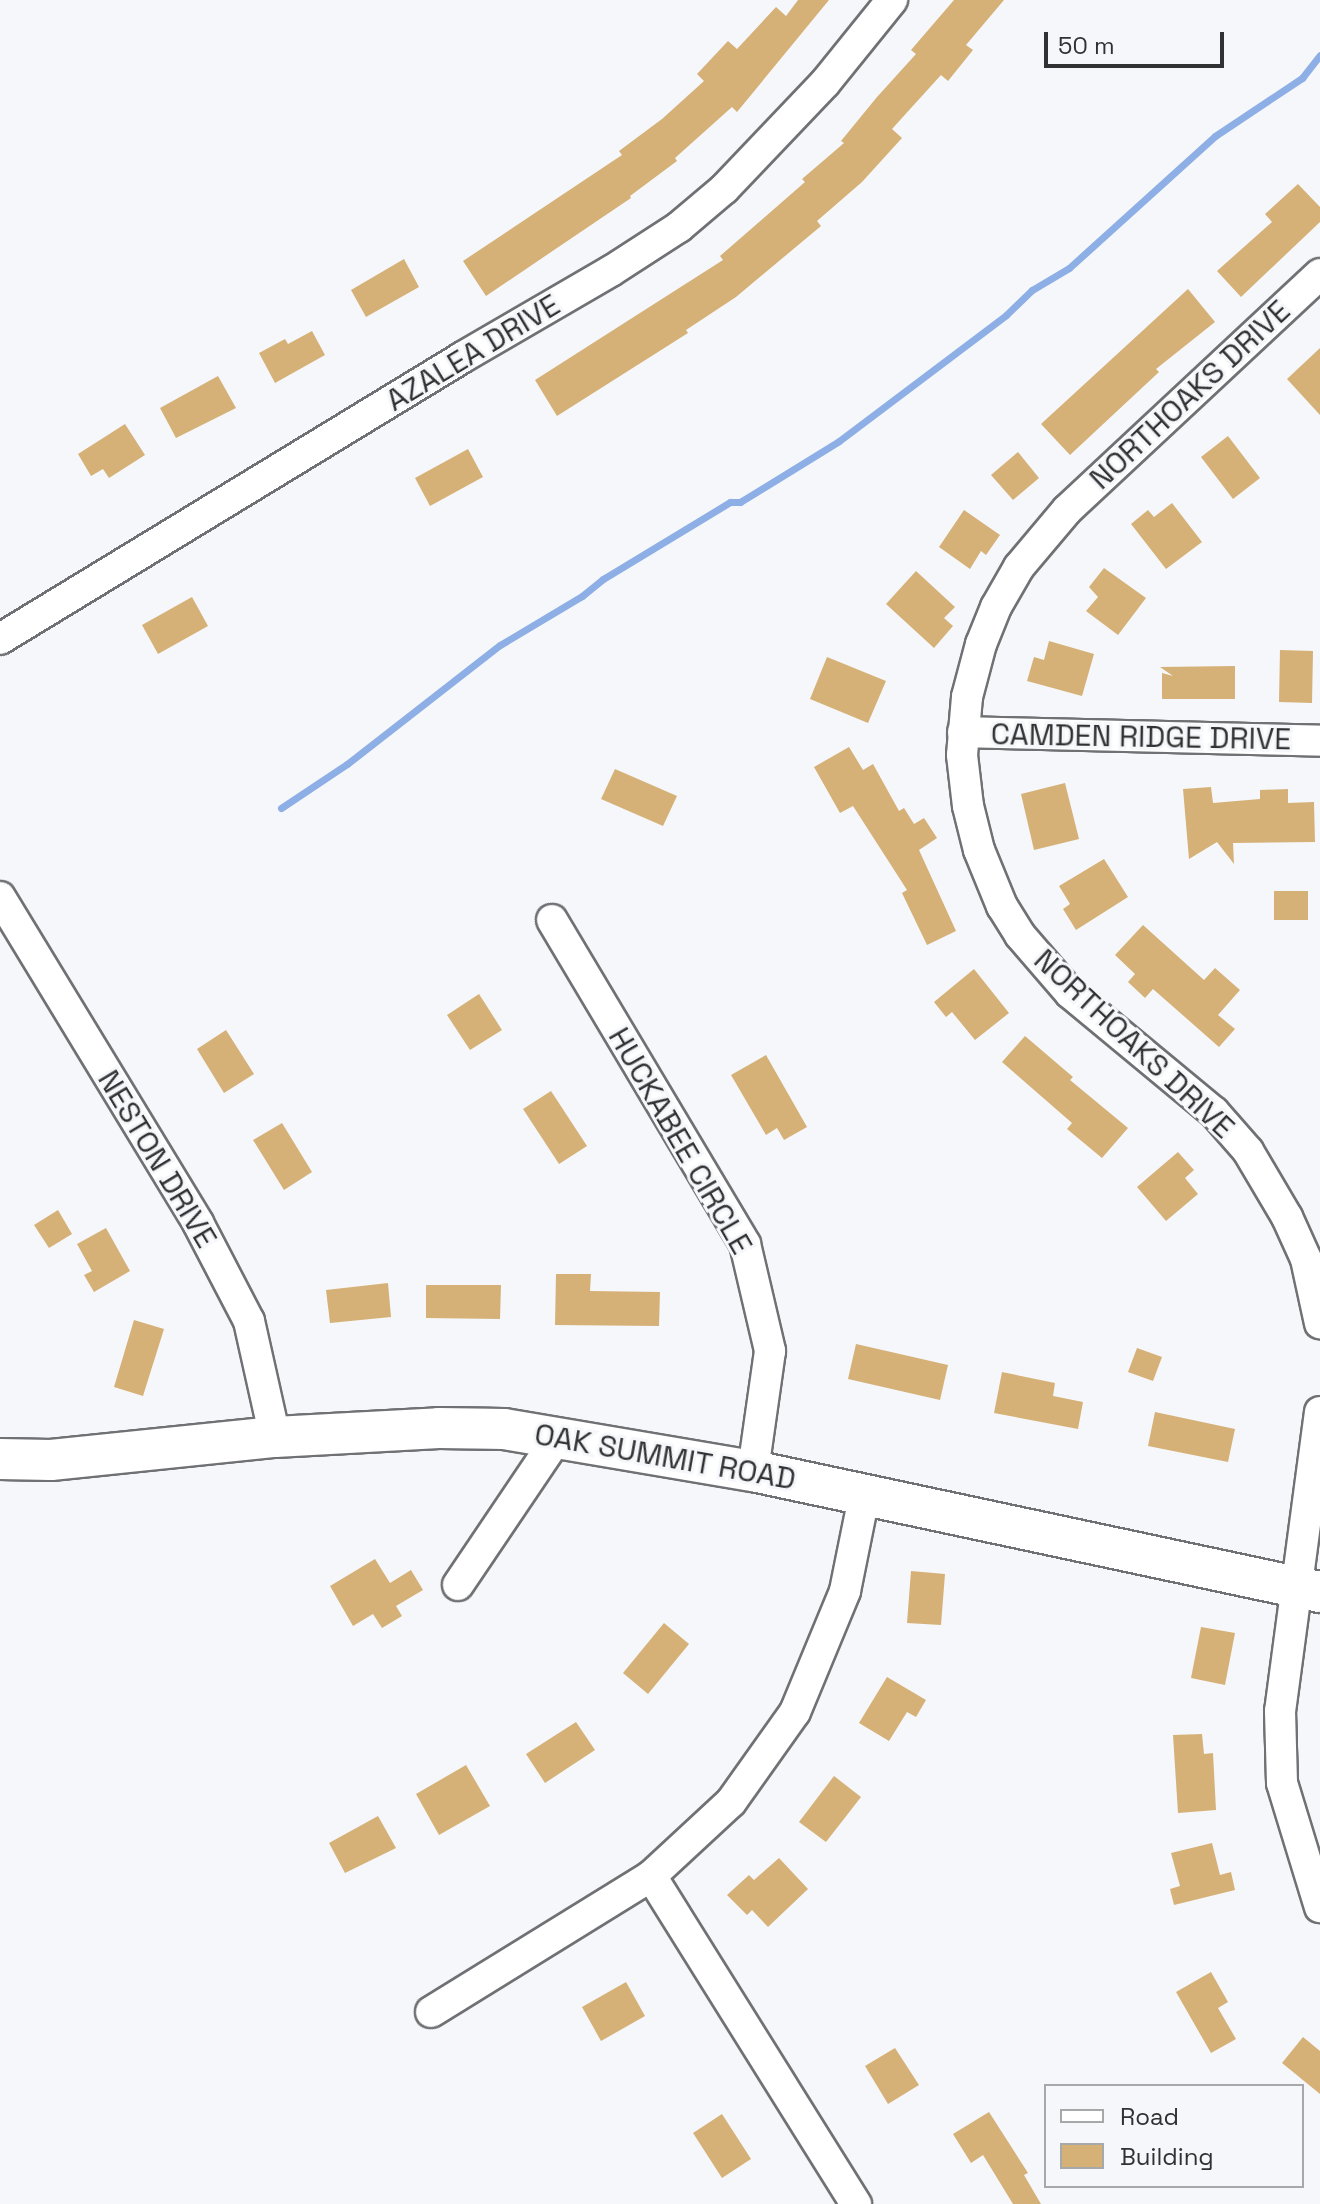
<!DOCTYPE html>
<style>
body{margin:0}
#map{position:relative;width:1320px;height:2204px;overflow:hidden;background:#f5f7fa;font-family:"Space Grotesk",sans-serif}
div>[style]{position:absolute}
.stream>*{height:7px;margin:-3.5px;padding:0 3.5px;transform-origin:3.5px;border-radius:3.5px;background:#8dafe5}
.building>*{inset:0;background:#d6b177}
.roads{filter:drop-shadow(2px 0 #707174) drop-shadow(-2px 0 #707174) drop-shadow(0 2px #707174) drop-shadow(0 -2px #707174)}
.minor>*{height:30px;margin:-15px;padding:0 15px;transform-origin:15px;border-radius:15px;background:#fff}
.major>*{height:40px;margin:-20px;padding:0 20px;transform-origin:20px;border-radius:20px;background:#fff}
span{translate:-50% -50%;white-space:nowrap;text-align:center;line-height:1.15;-webkit-text-stroke:6px #f5f7fa;paint-order:stroke}
.street-label{font-size:30px;color:#303132}
.legend{position:absolute;left:1044px;top:2084px;width:260px;height:104px;box-sizing:border-box;background:#f5f7fa;border:2px solid #a6a8aa;margin:0;padding:10px 14px;list-style:none;font-size:24px;color:#303132}
.legend li{display:flex;align-items:center;gap:16px;height:40px}
.legend b{width:40px;border:2px solid #a6a8aa}
.scale{position:absolute;left:1044px;top:32px;width:180px;height:36px;box-sizing:border-box;border:4px solid #303132;border-top:0;padding-left:10px;font-size:24px;line-height:28px;white-space:nowrap;color:#303132;-webkit-text-stroke:6px #f5f7fa;paint-order:stroke}
</style>
<div id="map">
<div class="stream">
<div style="left:281px;top:808px;width:79px;rotate:-33.7deg"></div>
<div style="left:347px;top:764px;width:194px;rotate:-37.9deg"></div>
<div style="left:500px;top:645px;width:96px;rotate:-30.9deg"></div>
<div style="left:582px;top:596px;width:27px;rotate:-39deg"></div>
<div style="left:603px;top:579px;width:149px;rotate:-31.2deg"></div>
<div style="left:730px;top:502px;width:10px"></div>
<div style="left:740px;top:502px;width:116px;rotate:-31.6deg"></div>
<div style="left:839px;top:441px;width:209px;rotate:-37deg"></div>
<div style="left:1006px;top:315px;width:36px;rotate:-44deg"></div>
<div style="left:1032px;top:290px;width:43px;rotate:-30.7deg"></div>
<div style="left:1069px;top:268px;width:197px;rotate:-42.1deg"></div>
<div style="left:1215px;top:136px;width:105px;rotate:-33.7deg"></div>
<div style="left:1302px;top:78px;width:29px;rotate:-52deg"></div>
</div>
<div class="building">
<div style="clip-path:polygon(798px 0,829px 0,737px 112px,732px 107px,675px 158px,677px 161px,630px 196px,631px 198px,486px 296px,463px 261px,622px 155px,619px 151px,662px 119px,704px 81px,697px 74px,728px 41px,737px 49px,776px 7px,786px 16px)"></div>
<div style="clip-path:polygon(954px 0,1004px 0,966px 45px,973px 50px,948px 81px,941px 75px,892px 129px,902px 138px,862px 182px,817px 221px,821px 226px,736px 297px,686px 330px,688px 333px,557px 416px,535px 380px,723px 260px,720px 256px,805px 182px,802px 179px,844px 143px,841px 141px,877px 97px,916px 54px,911px 50px)"></div>
<div style="clip-path:polygon(1298px 184px,1320px 207px,1320px 222px,1241px 297px,1217px 271px,1272px 222px,1265px 214px)"></div>
<div style="clip-path:polygon(404px 259px,419px 287px,366px 317px,351px 290px)"></div>
<div style="clip-path:polygon(1188px 289px,1215px 322px,1156px 369px,1159px 372px,1070px 455px,1041px 424px)"></div>
<div style="clip-path:polygon(312px 331px,325px 355px,275px 383px,259px 353px,285px 339px,288px 344px)"></div>
<div style="clip-path:polygon(1320px 348px,1320px 415px,1287px 379px)"></div>
<div style="clip-path:polygon(218px 376px,236px 408px,176px 438px,160px 408px)"></div>
<div style="clip-path:polygon(125px 424px,145px 455px,109px 478px,103px 469px,91px 476px,78px 454px)"></div>
<div style="clip-path:polygon(1228px 436px,1260px 478px,1233px 499px,1201px 457px)"></div>
<div style="clip-path:polygon(468px 449px,483px 477px,430px 506px,415px 478px)"></div>
<div style="clip-path:polygon(1018px 452px,1039px 478px,1013px 500px,991px 475px)"></div>
<div style="clip-path:polygon(1172px 503px,1202px 542px,1166px 569px,1131px 524px,1148px 510px,1154px 517px)"></div>
<div style="clip-path:polygon(964px 510px,1000px 535px,986px 555px,981px 551px,970px 569px,939px 547px)"></div>
<div style="clip-path:polygon(1104px 568px,1146px 598px,1118px 635px,1086px 611px,1098px 597px,1089px 587px)"></div>
<div style="clip-path:polygon(916px 571px,955px 607px,944px 618px,953px 626px,934px 648px,886px 604px)"></div>
<div style="clip-path:polygon(192px 597px,208px 626px,158px 654px,142px 625px)"></div>
<div style="clip-path:polygon(1049px 641px,1094px 654px,1082px 696px,1027px 681px,1034px 657px,1044px 660px)"></div>
<div style="clip-path:polygon(1280px 650px,1313px 651px,1312px 703px,1279px 702px)"></div>
<div style="clip-path:polygon(827px 657px,886px 681px,868px 723px,810px 699px)"></div>
<div style="clip-path:polygon(1235px 666px,1235px 699px,1162px 699px,1162px 673px,1173px 676px,1160px 667px)"></div>
<div style="clip-path:polygon(849px 747px,863px 770px,873px 764px,899px 811px,904px 808px,914px 824px,924px 818px,937px 838px,919px 850px,956px 931px,927px 945px,902px 893px,907px 890px,853px 806px,840px 813px,814px 767px)"></div>
<div style="clip-path:polygon(615px 769px,677px 796px,663px 826px,601px 799px)"></div>
<div style="clip-path:polygon(1065px 783px,1079px 839px,1034px 850px,1021px 794px)"></div>
<div style="clip-path:polygon(1211px 787px,1213px 803px,1260px 799px,1260px 790px,1288px 789px,1288px 803px,1314px 802px,1315px 842px,1233px 843px,1234px 864px,1217px 842px,1189px 859px,1183px 789px)"></div>
<div style="clip-path:polygon(1104px 859px,1128px 897px,1076px 930px,1063px 909px,1070px 904px,1059px 886px)"></div>
<div style="clip-path:polygon(1274px 891px,1308px 891px,1308px 920px,1274px 920px)"></div>
<div style="clip-path:polygon(1143px 925px,1204px 980px,1215px 968px,1240px 990px,1218px 1015px,1235px 1029px,1219px 1047px,1153px 989px,1145px 998px,1128px 982px,1135px 974px,1115px 955px)"></div>
<div style="clip-path:polygon(974px 969px,1009px 1013px,975px 1040px,952px 1012px,946px 1017px,934px 1002px)"></div>
<div style="clip-path:polygon(479px 994px,502px 1030px,470px 1050px,447px 1015px)"></div>
<div style="clip-path:polygon(226px 1030px,254px 1074px,224px 1093px,197px 1049px)"></div>
<div style="clip-path:polygon(1025px 1036px,1073px 1077px,1070px 1080px,1128px 1128px,1102px 1158px,1067px 1129px,1072px 1123px,1002px 1062px)"></div>
<div style="clip-path:polygon(766px 1055px,807px 1127px,784px 1140px,777px 1128px,766px 1135px,731px 1075px)"></div>
<div style="clip-path:polygon(551px 1091px,587px 1146px,559px 1164px,523px 1109px)"></div>
<div style="clip-path:polygon(282px 1123px,312px 1172px,284px 1190px,253px 1140px)"></div>
<div style="clip-path:polygon(1178px 1152px,1194px 1170px,1185px 1178px,1198px 1194px,1166px 1221px,1137px 1187px)"></div>
<div style="clip-path:polygon(58px 1210px,72px 1234px,49px 1248px,34px 1225px)"></div>
<div style="clip-path:polygon(106px 1228px,130px 1271px,94px 1292px,84px 1275px,92px 1271px,77px 1244px)"></div>
<div style="clip-path:polygon(556px 1274px,591px 1274px,590px 1291px,660px 1292px,659px 1326px,555px 1325px)"></div>
<div style="clip-path:polygon(388px 1283px,391px 1317px,330px 1323px,326px 1290px)"></div>
<div style="clip-path:polygon(426px 1285px,501px 1285px,500px 1319px,426px 1318px)"></div>
<div style="clip-path:polygon(134px 1320px,164px 1329px,143px 1396px,114px 1387px)"></div>
<div style="clip-path:polygon(856px 1344px,948px 1365px,940px 1400px,848px 1379px)"></div>
<div style="clip-path:polygon(1137px 1348px,1162px 1357px,1153px 1381px,1128px 1372px)"></div>
<div style="clip-path:polygon(1002px 1372px,1055px 1383px,1053px 1396px,1083px 1402px,1078px 1429px,994px 1413px)"></div>
<div style="clip-path:polygon(1155px 1412px,1235px 1429px,1228px 1462px,1148px 1446px)"></div>
<div style="clip-path:polygon(375px 1559px,390px 1583px,411px 1570px,423px 1590px,396px 1606px,402px 1616px,382px 1628px,373px 1614px,353px 1626px,330px 1586px)"></div>
<div style="clip-path:polygon(911px 1571px,945px 1574px,941px 1625px,907px 1623px)"></div>
<div style="clip-path:polygon(664px 1623px,689px 1644px,648px 1694px,623px 1673px)"></div>
<div style="clip-path:polygon(1201px 1627px,1235px 1633px,1225px 1685px,1191px 1678px)"></div>
<div style="clip-path:polygon(887px 1677px,926px 1700px,916px 1717px,907px 1712px,889px 1741px,859px 1723px)"></div>
<div style="clip-path:polygon(576px 1722px,595px 1750px,545px 1783px,526px 1754px)"></div>
<div style="clip-path:polygon(1202px 1734px,1204px 1754px,1213px 1753px,1216px 1810px,1178px 1813px,1173px 1735px)"></div>
<div style="clip-path:polygon(466px 1765px,490px 1806px,439px 1835px,416px 1794px)"></div>
<div style="clip-path:polygon(834px 1776px,861px 1797px,826px 1842px,799px 1822px)"></div>
<div style="clip-path:polygon(378px 1816px,396px 1848px,345px 1873px,329px 1843px)"></div>
<div style="clip-path:polygon(1212px 1843px,1220px 1875px,1231px 1872px,1235px 1890px,1174px 1905px,1170px 1889px,1180px 1886px,1171px 1853px)"></div>
<div style="clip-path:polygon(779px 1858px,808px 1889px,768px 1927px,752px 1910px,747px 1915px,727px 1895px,749px 1875px,754px 1880px)"></div>
<div style="clip-path:polygon(1211px 1972px,1228px 2002px,1218px 2008px,1236px 2039px,1211px 2053px,1176px 1992px)"></div>
<div style="clip-path:polygon(626px 1982px,645px 2016px,601px 2041px,582px 2007px)"></div>
<div style="clip-path:polygon(1303px 2037px,1320px 2051px,1320px 2094px,1282px 2063px)"></div>
<div style="clip-path:polygon(895px 2048px,919px 2085px,888px 2104px,865px 2066px)"></div>
<div style="clip-path:polygon(989px 2112px,1028px 2173px,1024px 2175px,1041px 2204px,1013px 2204px,983px 2155px,971px 2163px,953px 2134px)"></div>
<div style="clip-path:polygon(722px 2114px,751px 2159px,722px 2178px,693px 2133px)"></div>
</div>
<div class="roads">
<div class="minor">
<div style="left:1320px;top:274px;width:346px;rotate:137deg"></div>
<div style="left:1067px;top:510px;width:75px;rotate:130.1deg"></div>
<div style="left:1019px;top:567px;width:46px;rotate:119.9deg"></div>
<div style="left:996px;top:607px;width:40px;rotate:112deg"></div>
<div style="left:981px;top:644px;width:55px;rotate:104.8deg"></div>
<div style="left:967px;top:697px;width:58px;rotate:94.9deg"></div>
<div style="left:962px;top:755px;width:51px;rotate:83.3deg"></div>
<div style="left:968px;top:806px;width:45px;rotate:76deg"></div>
<div style="left:979px;top:850px;width:61px;rotate:67.7deg"></div>
<div style="left:1002px;top:906px;width:34px;rotate:58deg"></div>
<div style="left:1020px;top:935px;width:77px;rotate:49.2deg"></div>
<div style="left:1070px;top:993px;width:187px;rotate:39.6deg"></div>
<div style="left:1214px;top:1112px;width:52px;rotate:48.9deg"></div>
<div style="left:1248px;top:1151px;width:77px;rotate:59.4deg"></div>
<div style="left:1287px;top:1217px;width:46px;rotate:65.7deg"></div>
<div style="left:1306px;top:1259px;width:66px;rotate:77.7deg"></div>
<div style="left:0;top:639px;width:542px;rotate:-31.34deg"></div>
<div style="left:463px;top:357px;width:171px;rotate:-30.2deg"></div>
<div style="left:611px;top:271px;width:81px;rotate:-32.9deg"></div>
<div style="left:679px;top:227px;width:59px;rotate:-40.2deg"></div>
<div style="left:724px;top:189px;width:146px;rotate:-46.4deg"></div>
<div style="left:825px;top:83px;width:107px;rotate:-51.1deg"></div>
<div style="left:963px;top:732px;width:357px;rotate:1.4deg"></div>
<div style="left:0;top:897px;width:381px;rotate:58.7deg"></div>
<div style="left:198px;top:1223px;width:110px;rotate:62.5deg"></div>
<div style="left:249px;top:1321px;width:119px;rotate:77.4deg"></div>
<div style="left:552px;top:920px;width:377px;rotate:59.2deg"></div>
<div style="left:745px;top:1244px;width:110px;rotate:76.8deg"></div>
<div style="left:770px;top:1351px;width:121px;rotate:98.1deg"></div>
<div style="left:1320px;top:1412px;width:302px;rotate:97.6deg"></div>
<div style="left:1280px;top:1711px;width:72px;rotate:88.4deg"></div>
<div style="left:1282px;top:1783px;width:130px;rotate:73deg"></div>
<div style="left:458px;top:1585px;width:181px;rotate:-56deg"></div>
<div style="left:651px;top:1876px;width:387px;rotate:58deg"></div>
<div style="left:431px;top:2012px;width:259px;rotate:-31.7deg"></div>
<div style="left:651px;top:1876px;width:109px;rotate:-42.8deg"></div>
<div style="left:731px;top:1802px;width:110px;rotate:-54.6deg"></div>
<div style="left:795px;top:1712px;width:131px;rotate:-67.5deg"></div>
<div style="left:845px;top:1591px;width:96px;rotate:-78.6deg"></div>
</div>
<div class="major">
<div style="left:0;top:1459px;width:51px;rotate:1.1deg"></div>
<div style="left:51px;top:1460px;width:225px;rotate:-5.9deg"></div>
<div style="left:275px;top:1437px;width:164px;rotate:-3.1deg"></div>
<div style="left:439px;top:1428px;width:65px;rotate:0.9deg"></div>
<div style="left:504px;top:1429px;width:253px;rotate:9.6deg"></div>
<div style="left:753px;top:1471px;width:580px;rotate:12.05deg"></div>
</div>
</div>
<div class="street-label">
<span style="left:473px;top:353px;rotate:-31deg">AZALEA DRIVE</span>
<span style="left:1190px;top:395px;rotate:-43deg">NORTHOAKS DRIVE</span>
<span style="left:1141px;top:737px;rotate:1deg">CAMDEN RIDGE DRIVE</span>
<span style="left:1134px;top:1044px;rotate:43deg">NORTHOAKS DRIVE</span>
<span style="left:680px;top:1141px;rotate:60deg">HUCKABEE CIRCLE</span>
<span style="left:157px;top:1159px;rotate:59deg">NESTON DRIVE</span>
<span style="left:665px;top:1457px;rotate:10deg">OAK SUMMIT ROAD</span>
</div>
<ul class="legend">
<li><b style="height:10px;background:#fff"></b>Road</li>
<li><b style="height:22px;background:#d6b177"></b>Building</li>
</ul>
<div class="scale">50 m</div>
</div>
